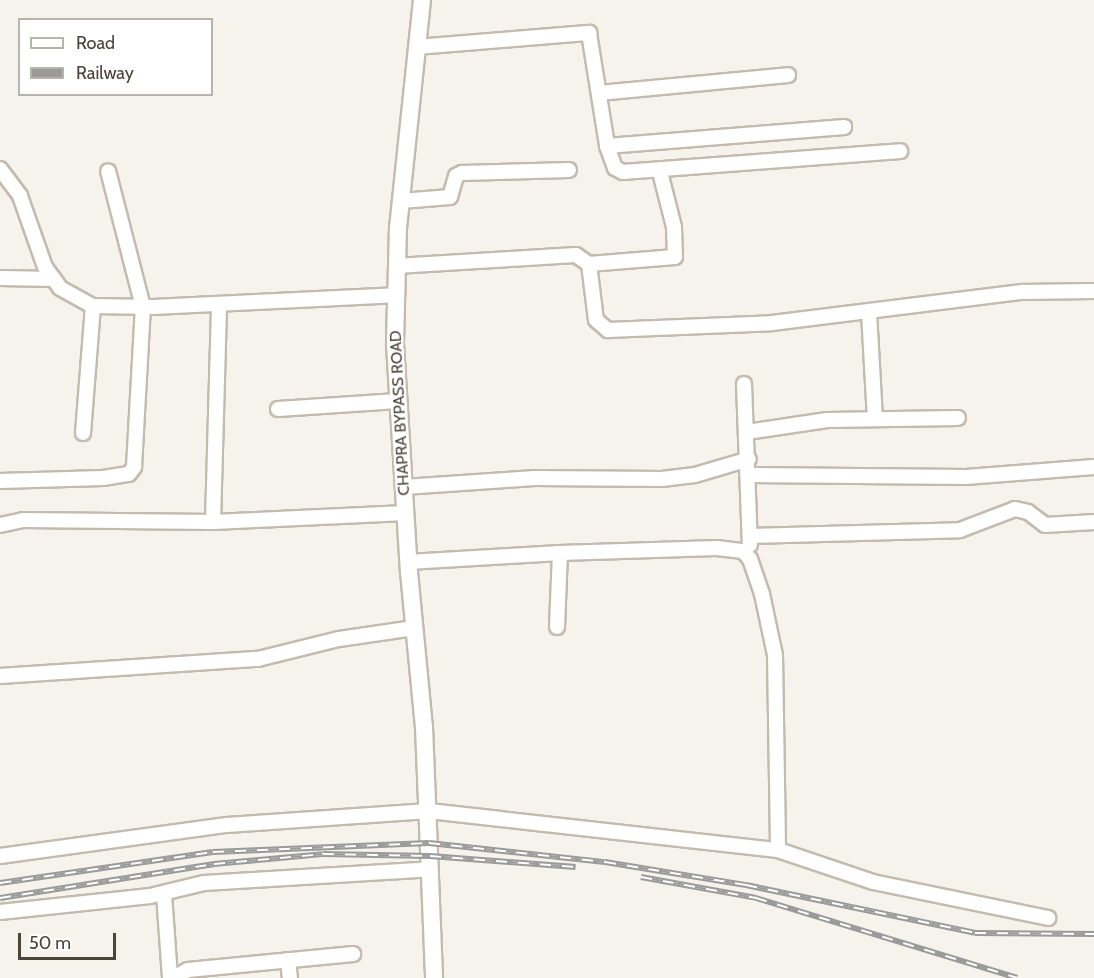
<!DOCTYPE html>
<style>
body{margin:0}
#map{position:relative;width:1094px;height:978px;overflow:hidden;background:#f6f3ec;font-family:Cabin,sans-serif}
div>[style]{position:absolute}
.roads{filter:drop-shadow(2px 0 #c2bbae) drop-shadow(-2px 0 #c2bbae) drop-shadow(0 2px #c2bbae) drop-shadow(0 -2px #c2bbae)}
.minor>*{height:14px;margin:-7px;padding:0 7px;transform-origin:7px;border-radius:7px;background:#fff}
.tertiary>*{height:16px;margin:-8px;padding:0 8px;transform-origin:8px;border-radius:8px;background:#fff}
.rail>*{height:6px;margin-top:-3px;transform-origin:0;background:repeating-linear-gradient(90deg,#fff 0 11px,#9a9a9a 0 22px);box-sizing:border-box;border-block:2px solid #9a9a9a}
span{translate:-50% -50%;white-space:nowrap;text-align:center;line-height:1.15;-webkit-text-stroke:4.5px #fff;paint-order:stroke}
.street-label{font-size:16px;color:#4b4439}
.legend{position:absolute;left:18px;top:18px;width:195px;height:78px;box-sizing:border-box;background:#fff;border:2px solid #b7b4b0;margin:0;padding:8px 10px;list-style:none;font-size:18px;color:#4b4439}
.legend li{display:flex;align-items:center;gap:12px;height:30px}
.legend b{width:30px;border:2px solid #b7b4b0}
.scale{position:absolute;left:18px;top:933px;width:98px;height:27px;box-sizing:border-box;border:3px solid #4b4439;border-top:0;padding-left:8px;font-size:18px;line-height:21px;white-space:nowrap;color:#4b4439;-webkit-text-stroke:4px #fff;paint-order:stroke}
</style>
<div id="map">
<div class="roads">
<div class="minor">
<div style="left:417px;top:47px;width:173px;rotate:-4.7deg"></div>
<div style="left:589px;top:33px;width:114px;rotate:80.9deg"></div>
<div style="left:607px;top:146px;width:23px;rotate:70deg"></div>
<div style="left:615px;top:168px;width:9px;rotate:27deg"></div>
<div style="left:623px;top:172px;width:278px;rotate:-4.3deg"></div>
<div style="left:599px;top:93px;width:190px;rotate:-5.4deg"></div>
<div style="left:607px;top:146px;width:238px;rotate:-4.6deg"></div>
<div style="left:0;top:169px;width:34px;rotate:53deg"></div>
<div style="left:20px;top:196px;width:75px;rotate:70.6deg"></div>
<div style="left:45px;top:267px;width:26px;rotate:54deg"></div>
<div style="left:60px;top:288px;width:38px;rotate:29deg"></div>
<div style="left:93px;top:306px;width:60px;rotate:1deg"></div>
<div style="left:153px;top:307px;width:242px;rotate:-2.8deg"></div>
<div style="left:401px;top:201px;width:49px;rotate:-4.7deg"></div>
<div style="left:450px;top:197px;width:22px;rotate:-74deg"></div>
<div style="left:456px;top:176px;width:7px;rotate:-27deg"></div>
<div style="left:462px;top:173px;width:107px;rotate:-1.6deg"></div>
<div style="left:589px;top:264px;width:86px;rotate:-4.7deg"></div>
<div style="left:675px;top:257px;width:30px;rotate:-92deg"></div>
<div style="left:674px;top:227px;width:57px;rotate:-104.3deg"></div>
<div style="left:396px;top:266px;width:180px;rotate:-3.5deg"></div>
<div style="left:576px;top:255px;width:16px;rotate:35deg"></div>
<div style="left:589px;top:264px;width:56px;rotate:82.9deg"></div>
<div style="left:596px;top:320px;width:16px;rotate:40deg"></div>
<div style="left:608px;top:330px;width:164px;rotate:-2.4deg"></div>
<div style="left:772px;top:323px;width:252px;rotate:-7.1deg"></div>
<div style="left:1022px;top:292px;width:72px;rotate:-0.8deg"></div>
<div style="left:0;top:278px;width:54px;rotate:1.1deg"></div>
<div style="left:869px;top:312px;width:106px;rotate:86.8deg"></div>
<div style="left:744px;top:384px;width:161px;rotate:87.9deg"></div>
<div style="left:278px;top:409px;width:120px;rotate:-3.8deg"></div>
<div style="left:747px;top:432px;width:81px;rotate:-8.5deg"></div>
<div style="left:827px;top:420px;width:131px;rotate:-0.9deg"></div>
<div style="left:83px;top:433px;width:127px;rotate:-85.5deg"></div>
<div style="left:749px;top:475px;width:217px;rotate:0.5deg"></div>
<div style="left:966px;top:477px;width:128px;rotate:-4.5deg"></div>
<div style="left:0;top:481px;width:103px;rotate:-1.7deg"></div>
<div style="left:103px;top:478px;width:26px;rotate:-9deg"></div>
<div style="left:129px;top:474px;width:9px;rotate:-54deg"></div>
<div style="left:134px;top:467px;width:160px;rotate:-86.8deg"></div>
<div style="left:143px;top:307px;width:140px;rotate:-104.4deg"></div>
<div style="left:404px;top:487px;width:131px;rotate:-3.9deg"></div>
<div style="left:535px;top:478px;width:127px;rotate:0.5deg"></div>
<div style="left:662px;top:479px;width:33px;rotate:-7deg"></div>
<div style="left:695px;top:475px;width:56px;rotate:-16.5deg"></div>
<div style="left:213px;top:522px;width:217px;rotate:-88.4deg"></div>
<div style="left:0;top:525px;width:24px;rotate:-12deg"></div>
<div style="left:23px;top:520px;width:190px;rotate:0.6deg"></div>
<div style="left:213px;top:522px;width:193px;rotate:-2.7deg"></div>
<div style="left:750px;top:536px;width:210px;rotate:-1.6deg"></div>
<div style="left:960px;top:530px;width:59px;rotate:-20.9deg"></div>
<div style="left:1015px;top:509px;width:13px;rotate:13deg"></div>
<div style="left:1028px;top:512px;width:21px;rotate:37deg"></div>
<div style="left:1045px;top:525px;width:49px;rotate:-3.5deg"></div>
<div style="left:408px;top:562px;width:152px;rotate:-3.4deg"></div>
<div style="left:560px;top:553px;width:157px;rotate:-1.8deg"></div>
<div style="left:717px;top:548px;width:26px;rotate:7deg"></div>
<div style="left:743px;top:551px;width:11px;rotate:49deg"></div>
<div style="left:750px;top:559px;width:37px;rotate:71deg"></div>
<div style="left:762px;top:594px;width:62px;rotate:78deg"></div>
<div style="left:775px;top:655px;width:195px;rotate:89.1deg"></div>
<div style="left:557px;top:627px;width:74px;rotate:-87.7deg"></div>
<div style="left:0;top:676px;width:259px;rotate:-3.8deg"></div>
<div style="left:258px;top:659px;width:83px;rotate:-13.9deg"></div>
<div style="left:339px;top:639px;width:76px;rotate:-8.3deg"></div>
<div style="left:0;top:856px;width:229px;rotate:-7.8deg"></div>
<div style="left:227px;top:825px;width:202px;rotate:-4deg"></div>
<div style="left:429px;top:811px;width:351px;rotate:6.4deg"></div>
<div style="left:778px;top:850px;width:100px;rotate:18.6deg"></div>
<div style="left:873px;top:882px;width:179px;rotate:11.6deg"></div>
<div style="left:164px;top:894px;width:84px;rotate:85.9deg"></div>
<div style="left:0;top:912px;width:151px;rotate:-6.1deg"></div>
<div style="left:150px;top:896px;width:56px;rotate:-13.5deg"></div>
<div style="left:204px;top:883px;width:227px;rotate:-3.5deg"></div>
<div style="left:288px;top:960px;width:18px;rotate:84deg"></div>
<div style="left:173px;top:978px;width:17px;rotate:-28deg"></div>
<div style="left:188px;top:970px;width:166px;rotate:-5.5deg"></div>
</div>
<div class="tertiary">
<div style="left:422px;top:0;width:228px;rotate:96deg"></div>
<div style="left:398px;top:227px;width:117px;rotate:91.5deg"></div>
<div style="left:395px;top:344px;width:228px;rotate:86.5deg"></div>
<div style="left:409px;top:572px;width:156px;rotate:84.5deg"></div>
<div style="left:424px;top:727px;width:251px;rotate:87.7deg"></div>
</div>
</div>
<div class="rail">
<div style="left:641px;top:877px;width:117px;rotate:10.3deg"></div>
<div style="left:756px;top:898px;width:273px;rotate:17deg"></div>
<div style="left:0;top:883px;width:215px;rotate:-8.3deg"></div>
<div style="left:213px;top:852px;width:216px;rotate:-2.4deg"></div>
<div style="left:429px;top:843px;width:177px;rotate:6.2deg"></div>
<div style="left:605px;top:862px;width:143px;rotate:9.3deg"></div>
<div style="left:746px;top:885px;width:234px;rotate:11.8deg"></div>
<div style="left:975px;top:933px;width:119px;rotate:0.5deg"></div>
<div style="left:0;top:898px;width:217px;rotate:-9deg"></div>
<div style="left:214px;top:864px;width:109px;rotate:-5.2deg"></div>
<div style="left:323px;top:854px;width:107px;rotate:1.1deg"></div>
<div style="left:430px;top:856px;width:146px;rotate:4.3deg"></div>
</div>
<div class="street-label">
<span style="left:400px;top:413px;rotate:-93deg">CHAPRA BYPASS ROAD</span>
</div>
<ul class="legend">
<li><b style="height:8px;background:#fff"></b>Road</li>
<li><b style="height:8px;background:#9a9a9a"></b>Railway</li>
</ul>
<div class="scale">50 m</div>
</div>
